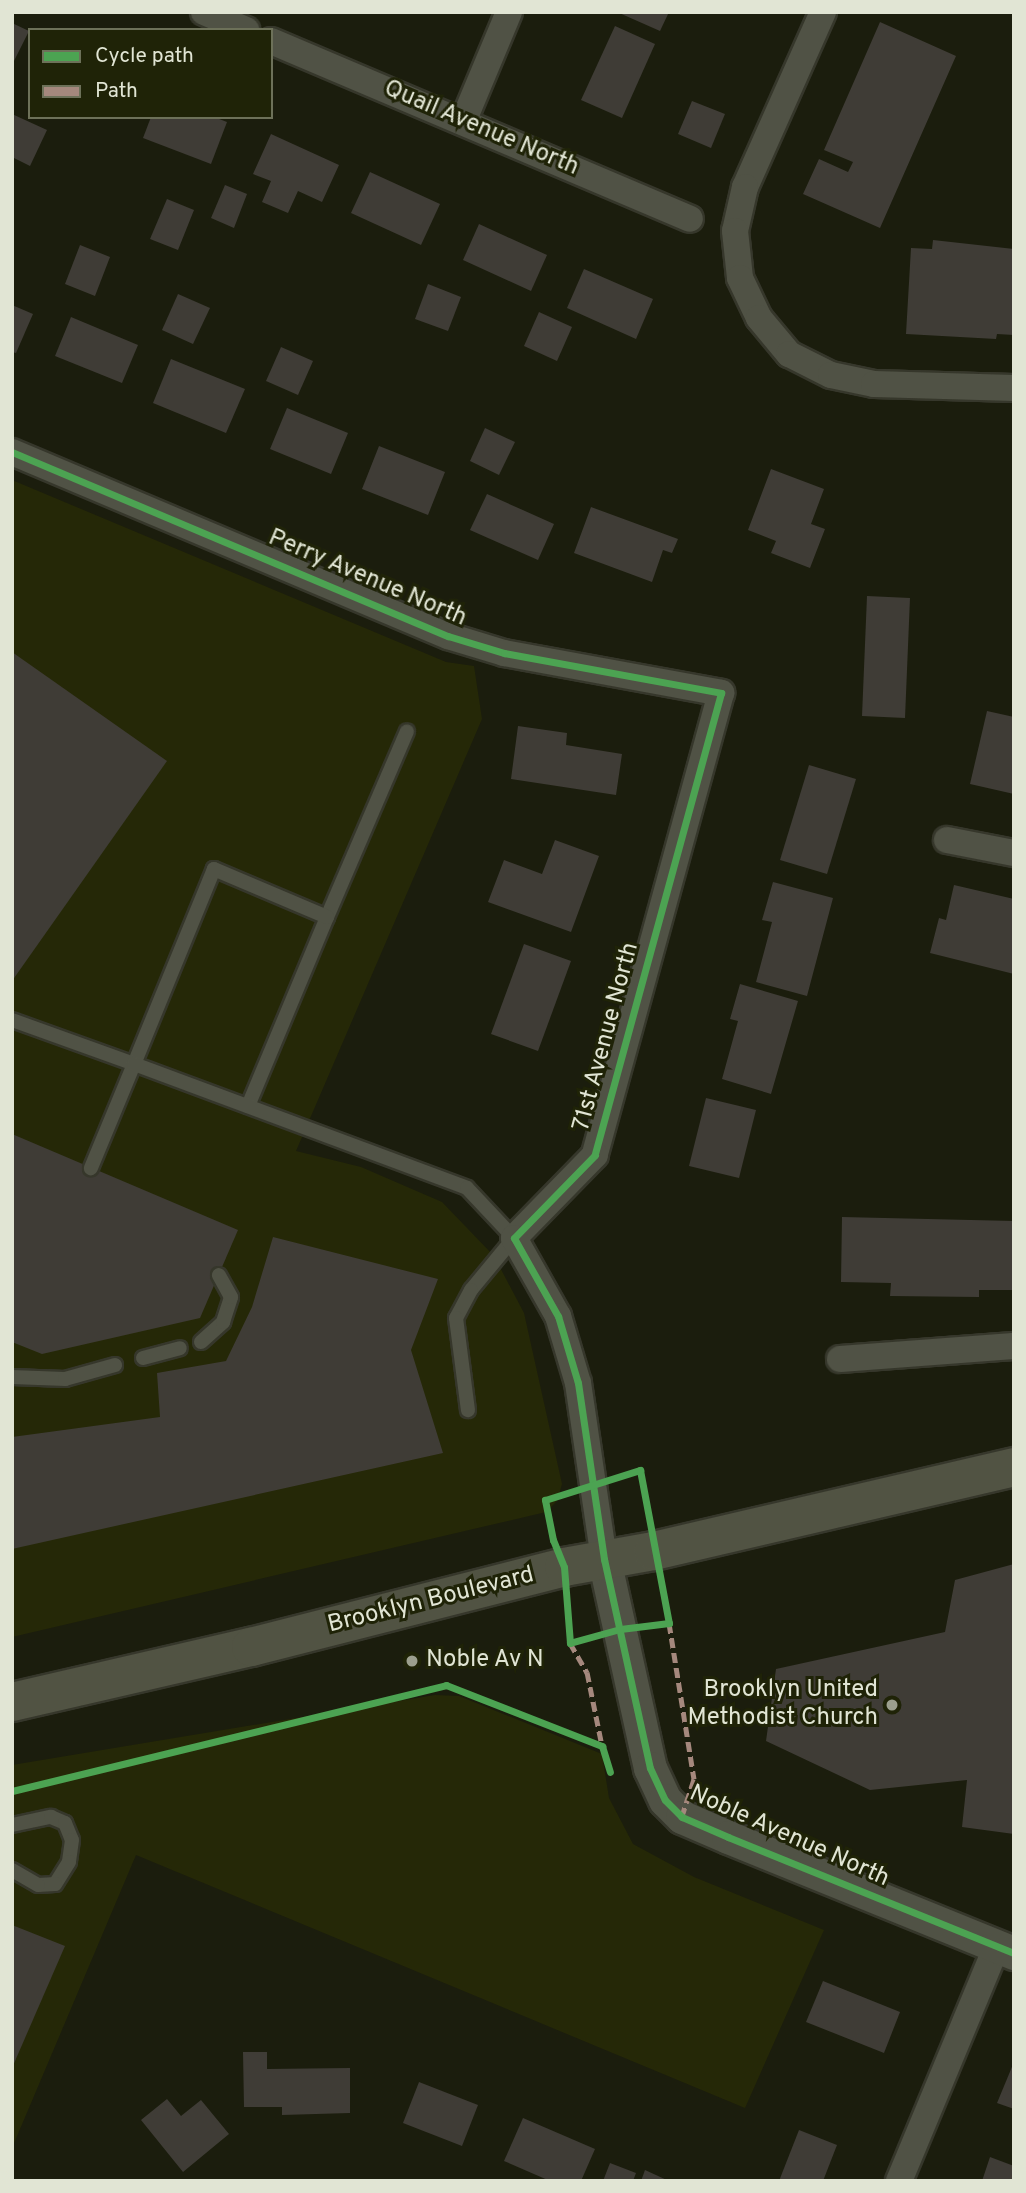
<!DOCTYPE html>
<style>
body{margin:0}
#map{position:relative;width:1026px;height:2193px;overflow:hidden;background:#1b1d0d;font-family:Overpass,sans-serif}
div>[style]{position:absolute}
.built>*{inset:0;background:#252807}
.building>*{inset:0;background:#3f3c36}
.roads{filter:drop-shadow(2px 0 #36372b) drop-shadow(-2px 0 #36372b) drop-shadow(0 2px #36372b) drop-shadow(0 -2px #36372b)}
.service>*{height:14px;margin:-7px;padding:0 7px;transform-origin:7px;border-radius:7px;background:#505245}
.minor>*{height:26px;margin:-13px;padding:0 13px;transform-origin:13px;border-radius:13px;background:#505245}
.tertiary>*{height:33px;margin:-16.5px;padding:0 16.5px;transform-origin:16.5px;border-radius:16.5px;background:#505245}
.secondary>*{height:38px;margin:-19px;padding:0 19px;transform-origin:19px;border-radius:19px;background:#515343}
.quiet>*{height:5px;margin-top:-2.5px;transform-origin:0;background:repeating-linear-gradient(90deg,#a5887d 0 10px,transparent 0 15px)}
.cycleway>*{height:7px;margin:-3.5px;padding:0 3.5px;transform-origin:3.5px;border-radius:3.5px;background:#4ca352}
.dots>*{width:19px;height:19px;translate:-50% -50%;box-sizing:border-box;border:4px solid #1f2307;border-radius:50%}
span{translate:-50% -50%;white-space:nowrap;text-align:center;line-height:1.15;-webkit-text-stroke:6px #1f2307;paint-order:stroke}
.street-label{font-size:24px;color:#e1e5d4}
.poi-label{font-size:24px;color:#e1e5d4}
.left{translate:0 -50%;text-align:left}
.right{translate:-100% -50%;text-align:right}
.frame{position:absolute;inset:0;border:14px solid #e1e5d4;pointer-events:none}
.legend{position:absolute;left:28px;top:28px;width:245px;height:91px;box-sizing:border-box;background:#1f2307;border:2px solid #6d7159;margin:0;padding:9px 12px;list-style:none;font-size:21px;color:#e1e5d4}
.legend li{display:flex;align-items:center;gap:14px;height:35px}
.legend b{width:35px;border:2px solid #6d7159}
</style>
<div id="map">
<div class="built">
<div style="clip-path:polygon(12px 480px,446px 662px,474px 666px,482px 719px,296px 1151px,361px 1167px,442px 1202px,494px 1256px,524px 1313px,562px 1484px,557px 1501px,546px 1512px,12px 1637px)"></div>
<div style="clip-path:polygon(435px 1695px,459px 1696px,602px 1754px,609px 1798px,633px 1844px,694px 1877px,824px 1930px,745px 2108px,136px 1855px,12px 2148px,12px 1765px)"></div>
</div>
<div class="building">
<div style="clip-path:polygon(617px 12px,669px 12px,660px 31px)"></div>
<div style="clip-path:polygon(880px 22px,956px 56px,880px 228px,803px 194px,819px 159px,848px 172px,853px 162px,824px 150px)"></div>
<div style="clip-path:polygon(12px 23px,29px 31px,12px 65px)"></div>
<div style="clip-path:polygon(615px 26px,655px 44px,622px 118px,581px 100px)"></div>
<div style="clip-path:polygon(692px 101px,725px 114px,711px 148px,678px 134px)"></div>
<div style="clip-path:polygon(12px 114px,47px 130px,30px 166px,12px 157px)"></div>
<div style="clip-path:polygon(151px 117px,214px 117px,227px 122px,211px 164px,143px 138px)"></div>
<div style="clip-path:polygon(271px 134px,339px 165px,322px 202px,298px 191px,288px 213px,262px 202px,271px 181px,253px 174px)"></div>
<div style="clip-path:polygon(370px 172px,440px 204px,421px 245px,351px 213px)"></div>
<div style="clip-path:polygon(225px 185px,247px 194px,234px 228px,211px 218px)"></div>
<div style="clip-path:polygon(167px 199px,194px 210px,178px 250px,150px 239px)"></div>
<div style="clip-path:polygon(479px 224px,547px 255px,531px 291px,463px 260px)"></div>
<div style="clip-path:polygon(933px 240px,1014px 249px,1014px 335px,997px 334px,996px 339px,906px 334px,911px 248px,932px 249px)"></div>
<div style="clip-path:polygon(80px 245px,110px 257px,95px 296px,65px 284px)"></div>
<div style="clip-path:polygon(584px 269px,653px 299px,636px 339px,567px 308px)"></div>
<div style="clip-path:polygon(428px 284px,461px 297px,448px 331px,415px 319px)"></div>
<div style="clip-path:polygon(178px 294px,210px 308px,193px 344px,162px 330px)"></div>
<div style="clip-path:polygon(12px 305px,33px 314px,16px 353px,12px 352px)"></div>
<div style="clip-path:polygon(539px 312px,572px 327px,557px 361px,524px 346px)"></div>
<div style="clip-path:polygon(71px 317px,138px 345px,122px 383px,55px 356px)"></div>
<div style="clip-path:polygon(281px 347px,313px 361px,298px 395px,266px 381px)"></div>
<div style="clip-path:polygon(171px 359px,245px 389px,226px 433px,153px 403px)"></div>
<div style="clip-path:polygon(287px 408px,348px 433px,331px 474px,270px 449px)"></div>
<div style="clip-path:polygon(485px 428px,515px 442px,499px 475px,470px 461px)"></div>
<div style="clip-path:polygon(379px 446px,445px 472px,428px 515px,362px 489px)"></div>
<div style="clip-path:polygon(771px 469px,824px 489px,811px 524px,825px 529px,810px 568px,771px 553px,776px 541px,748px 530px)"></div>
<div style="clip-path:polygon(487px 494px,554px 524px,538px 560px,470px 530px)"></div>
<div style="clip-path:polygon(591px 507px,678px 539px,672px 553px,663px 550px,652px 582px,574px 553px)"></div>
<div style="clip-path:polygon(867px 596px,910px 598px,905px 718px,862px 716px)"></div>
<div style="clip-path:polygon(12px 652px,167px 761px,12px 981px)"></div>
<div style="clip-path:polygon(987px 711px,1014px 717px,1014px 794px,970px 784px)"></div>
<div style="clip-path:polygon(518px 726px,567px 733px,566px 745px,622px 754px,616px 795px,511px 779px)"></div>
<div style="clip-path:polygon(809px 765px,856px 779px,827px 874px,780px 860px)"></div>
<div style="clip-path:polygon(555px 840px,599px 856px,571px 932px,488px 902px,504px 860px,542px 874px)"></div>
<div style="clip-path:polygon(773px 882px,833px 898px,807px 996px,756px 982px,772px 922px,762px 920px)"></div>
<div style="clip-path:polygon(954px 885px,1014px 899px,1014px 974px,930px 953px,939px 918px,946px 920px)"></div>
<div style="clip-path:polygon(524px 944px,571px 961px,538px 1051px,491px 1034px)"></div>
<div style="clip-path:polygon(740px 984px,798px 1001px,771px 1094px,722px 1079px,738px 1021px,730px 1019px)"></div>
<div style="clip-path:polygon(706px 1098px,756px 1110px,739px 1178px,689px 1166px)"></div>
<div style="clip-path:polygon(12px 1134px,238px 1230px,200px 1318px,42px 1354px,12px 1342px)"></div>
<div style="clip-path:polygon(842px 1217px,1014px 1221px,1014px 1290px,979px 1290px,979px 1297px,890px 1296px,891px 1283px,841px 1282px)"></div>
<div style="clip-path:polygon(273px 1237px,438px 1279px,411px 1350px,443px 1453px,12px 1549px,12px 1437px,160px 1417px,157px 1373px,226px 1361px,252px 1307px)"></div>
<div style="clip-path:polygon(1014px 1564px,1014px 1834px,962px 1827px,967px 1780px,870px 1790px,766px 1741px,776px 1669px,945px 1632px,955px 1580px)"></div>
<div style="clip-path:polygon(12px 1925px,65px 1946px,12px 2068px)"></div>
<div style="clip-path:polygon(823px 1981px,900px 2012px,884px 2053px,806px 2022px)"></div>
<div style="clip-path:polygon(243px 2052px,267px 2052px,267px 2069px,350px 2068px,350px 2113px,282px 2115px,282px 2107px,244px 2107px)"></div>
<div style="clip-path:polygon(1014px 2062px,1014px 2109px,997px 2103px)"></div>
<div style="clip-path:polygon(419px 2082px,478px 2105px,462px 2146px,403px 2123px)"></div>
<div style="clip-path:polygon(167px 2099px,181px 2116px,201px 2100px,229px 2134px,183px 2172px,141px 2120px)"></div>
<div style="clip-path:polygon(523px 2118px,595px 2149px,581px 2181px,550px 2181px,504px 2161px)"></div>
<div style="clip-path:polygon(799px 2130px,837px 2145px,823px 2181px,779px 2181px)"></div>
<div style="clip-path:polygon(990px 2157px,1014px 2166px,1014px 2181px,982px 2181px)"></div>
<div style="clip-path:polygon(610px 2163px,636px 2173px,633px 2181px,603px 2181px)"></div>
<div style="clip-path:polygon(645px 2170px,669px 2181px,641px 2181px)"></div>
</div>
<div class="roads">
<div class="service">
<div style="left:327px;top:917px;width:202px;rotate:-66.7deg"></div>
<div style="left:12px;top:1020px;width:130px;rotate:19.8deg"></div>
<div style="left:134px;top:1064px;width:113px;rotate:112.5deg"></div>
<div style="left:248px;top:1106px;width:205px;rotate:-67.3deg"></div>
<div style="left:327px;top:917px;width:123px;rotate:-157deg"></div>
<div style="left:214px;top:869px;width:211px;rotate:112.3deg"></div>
<div style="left:134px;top:1064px;width:355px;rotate:20.4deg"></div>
<div style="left:467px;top:1188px;width:69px;rotate:46.8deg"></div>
<div style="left:514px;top:1238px;width:67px;rotate:129.6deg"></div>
<div style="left:471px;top:1290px;width:32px;rotate:118deg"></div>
<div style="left:456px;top:1318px;width:93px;rotate:82.6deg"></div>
<div style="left:201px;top:1342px;width:30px;rotate:-42deg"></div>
<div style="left:223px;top:1322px;width:26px;rotate:-72deg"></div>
<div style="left:231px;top:1297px;width:25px;rotate:-119deg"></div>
<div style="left:143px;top:1358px;width:38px;rotate:-15deg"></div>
<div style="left:12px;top:1377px;width:53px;rotate:2.2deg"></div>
<div style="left:65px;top:1379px;width:52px;rotate:-15.6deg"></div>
<div style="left:12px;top:1825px;width:40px;rotate:-12deg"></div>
<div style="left:51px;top:1817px;width:15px;rotate:23deg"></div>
<div style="left:65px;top:1823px;width:18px;rotate:68deg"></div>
<div style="left:72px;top:1840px;width:22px;rotate:98deg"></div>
<div style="left:69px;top:1862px;width:26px;rotate:122deg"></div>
<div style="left:55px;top:1884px;width:17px;rotate:177deg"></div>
<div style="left:38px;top:1885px;width:30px;rotate:-150deg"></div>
</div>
<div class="minor">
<div style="left:204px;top:12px;width:46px;rotate:23.2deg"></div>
<div style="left:823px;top:12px;width:192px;rotate:114deg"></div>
<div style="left:745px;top:187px;width:45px;rotate:102.8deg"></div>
<div style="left:735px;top:231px;width:47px;rotate:83.9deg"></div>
<div style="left:740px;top:278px;width:44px;rotate:64.6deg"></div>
<div style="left:759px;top:318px;width:47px;rotate:50.2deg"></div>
<div style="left:789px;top:354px;width:47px;rotate:26.6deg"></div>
<div style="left:831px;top:375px;width:44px;rotate:11.8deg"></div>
<div style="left:874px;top:384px;width:140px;rotate:1.6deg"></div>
<div style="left:271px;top:41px;width:455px;rotate:23deg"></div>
<div style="left:463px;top:122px;width:119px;rotate:-67.3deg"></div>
<div style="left:12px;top:452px;width:473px;rotate:22.9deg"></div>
<div style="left:448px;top:636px;width:59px;rotate:16.9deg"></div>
<div style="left:504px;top:653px;width:221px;rotate:10.4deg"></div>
<div style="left:721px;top:693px;width:479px;rotate:105.3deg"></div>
<div style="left:595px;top:1155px;width:116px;rotate:134.3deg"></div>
<div style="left:514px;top:1238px;width:90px;rotate:60.6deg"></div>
<div style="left:558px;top:1316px;width:70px;rotate:73.4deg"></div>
<div style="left:578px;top:1383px;width:178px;rotate:81.6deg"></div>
<div style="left:947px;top:840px;width:68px;rotate:11deg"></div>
<div style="left:840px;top:1359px;width:174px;rotate:-4.3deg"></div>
<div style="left:899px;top:2181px;width:255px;rotate:-67.4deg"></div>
</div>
<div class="tertiary">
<div style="left:604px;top:1559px;width:214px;rotate:77.6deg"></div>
<div style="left:650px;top:1768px;width:35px;rotate:65deg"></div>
<div style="left:665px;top:1800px;width:24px;rotate:45deg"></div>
<div style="left:682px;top:1817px;width:50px;rotate:23.5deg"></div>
<div style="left:728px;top:1837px;width:309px;rotate:22.1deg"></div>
</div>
<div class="secondary">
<div style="left:12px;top:1702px;width:245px;rotate:-13deg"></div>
<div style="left:251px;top:1647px;width:323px;rotate:-14.3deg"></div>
<div style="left:564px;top:1567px;width:91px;rotate:-10.1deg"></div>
<div style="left:654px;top:1551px;width:370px;rotate:-13.1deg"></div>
</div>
</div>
<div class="quiet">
<div style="left:669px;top:1623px;width:158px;rotate:80.9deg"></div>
<div style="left:694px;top:1779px;width:40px;rotate:108deg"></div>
<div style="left:570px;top:1643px;width:34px;rotate:60deg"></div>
<div style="left:587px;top:1672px;width:76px;rotate:78.5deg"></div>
</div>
<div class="cycleway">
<div style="left:12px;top:452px;width:473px;rotate:22.9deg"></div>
<div style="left:448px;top:636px;width:59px;rotate:16.9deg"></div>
<div style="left:504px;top:653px;width:221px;rotate:10.4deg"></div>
<div style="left:721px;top:693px;width:479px;rotate:105.3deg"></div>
<div style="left:595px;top:1155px;width:116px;rotate:134.3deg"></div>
<div style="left:514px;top:1238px;width:90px;rotate:60.6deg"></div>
<div style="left:558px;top:1316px;width:70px;rotate:73.4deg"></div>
<div style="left:578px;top:1383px;width:178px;rotate:81.6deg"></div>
<div style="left:604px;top:1559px;width:214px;rotate:77.6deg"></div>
<div style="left:650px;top:1768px;width:35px;rotate:65deg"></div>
<div style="left:665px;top:1800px;width:24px;rotate:45deg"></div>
<div style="left:682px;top:1817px;width:50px;rotate:23.5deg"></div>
<div style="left:728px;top:1837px;width:309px;rotate:22.1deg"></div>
<div style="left:640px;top:1470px;width:156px;rotate:79.3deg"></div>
<div style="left:669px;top:1623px;width:49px;rotate:173deg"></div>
<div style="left:620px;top:1629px;width:52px;rotate:164.4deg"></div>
<div style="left:570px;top:1643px;width:76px;rotate:-94.5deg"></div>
<div style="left:564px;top:1567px;width:29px;rotate:-112deg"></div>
<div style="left:553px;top:1540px;width:41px;rotate:-101.3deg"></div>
<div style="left:545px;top:1500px;width:100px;rotate:-17.5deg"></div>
<div style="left:12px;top:1791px;width:447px;rotate:-13.7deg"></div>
<div style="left:446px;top:1685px;width:168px;rotate:21.4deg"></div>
<div style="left:602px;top:1746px;width:27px;rotate:73deg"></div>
</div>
<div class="dots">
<div style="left:412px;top:1661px;background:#9c9f8e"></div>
<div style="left:892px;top:1705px;background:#9c9f8e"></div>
</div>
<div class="street-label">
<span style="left:481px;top:129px;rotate:23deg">Quail Avenue North</span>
<span style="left:367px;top:579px;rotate:23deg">Perry Avenue North</span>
<span style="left:607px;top:1037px;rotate:-75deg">71st Avenue North</span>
<span style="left:431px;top:1601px;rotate:-14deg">Brooklyn Boulevard</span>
<span style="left:789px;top:1837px;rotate:24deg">Noble Avenue North</span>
</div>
<div class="poi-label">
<span class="left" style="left:426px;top:1661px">Noble Av N</span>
<span class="right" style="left:878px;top:1705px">Brooklyn United<br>Methodist Church</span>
</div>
<div class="frame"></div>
<ul class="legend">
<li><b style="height:9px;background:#4ca352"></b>Cycle path</li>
<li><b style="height:9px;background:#a5887d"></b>Path</li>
</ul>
</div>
